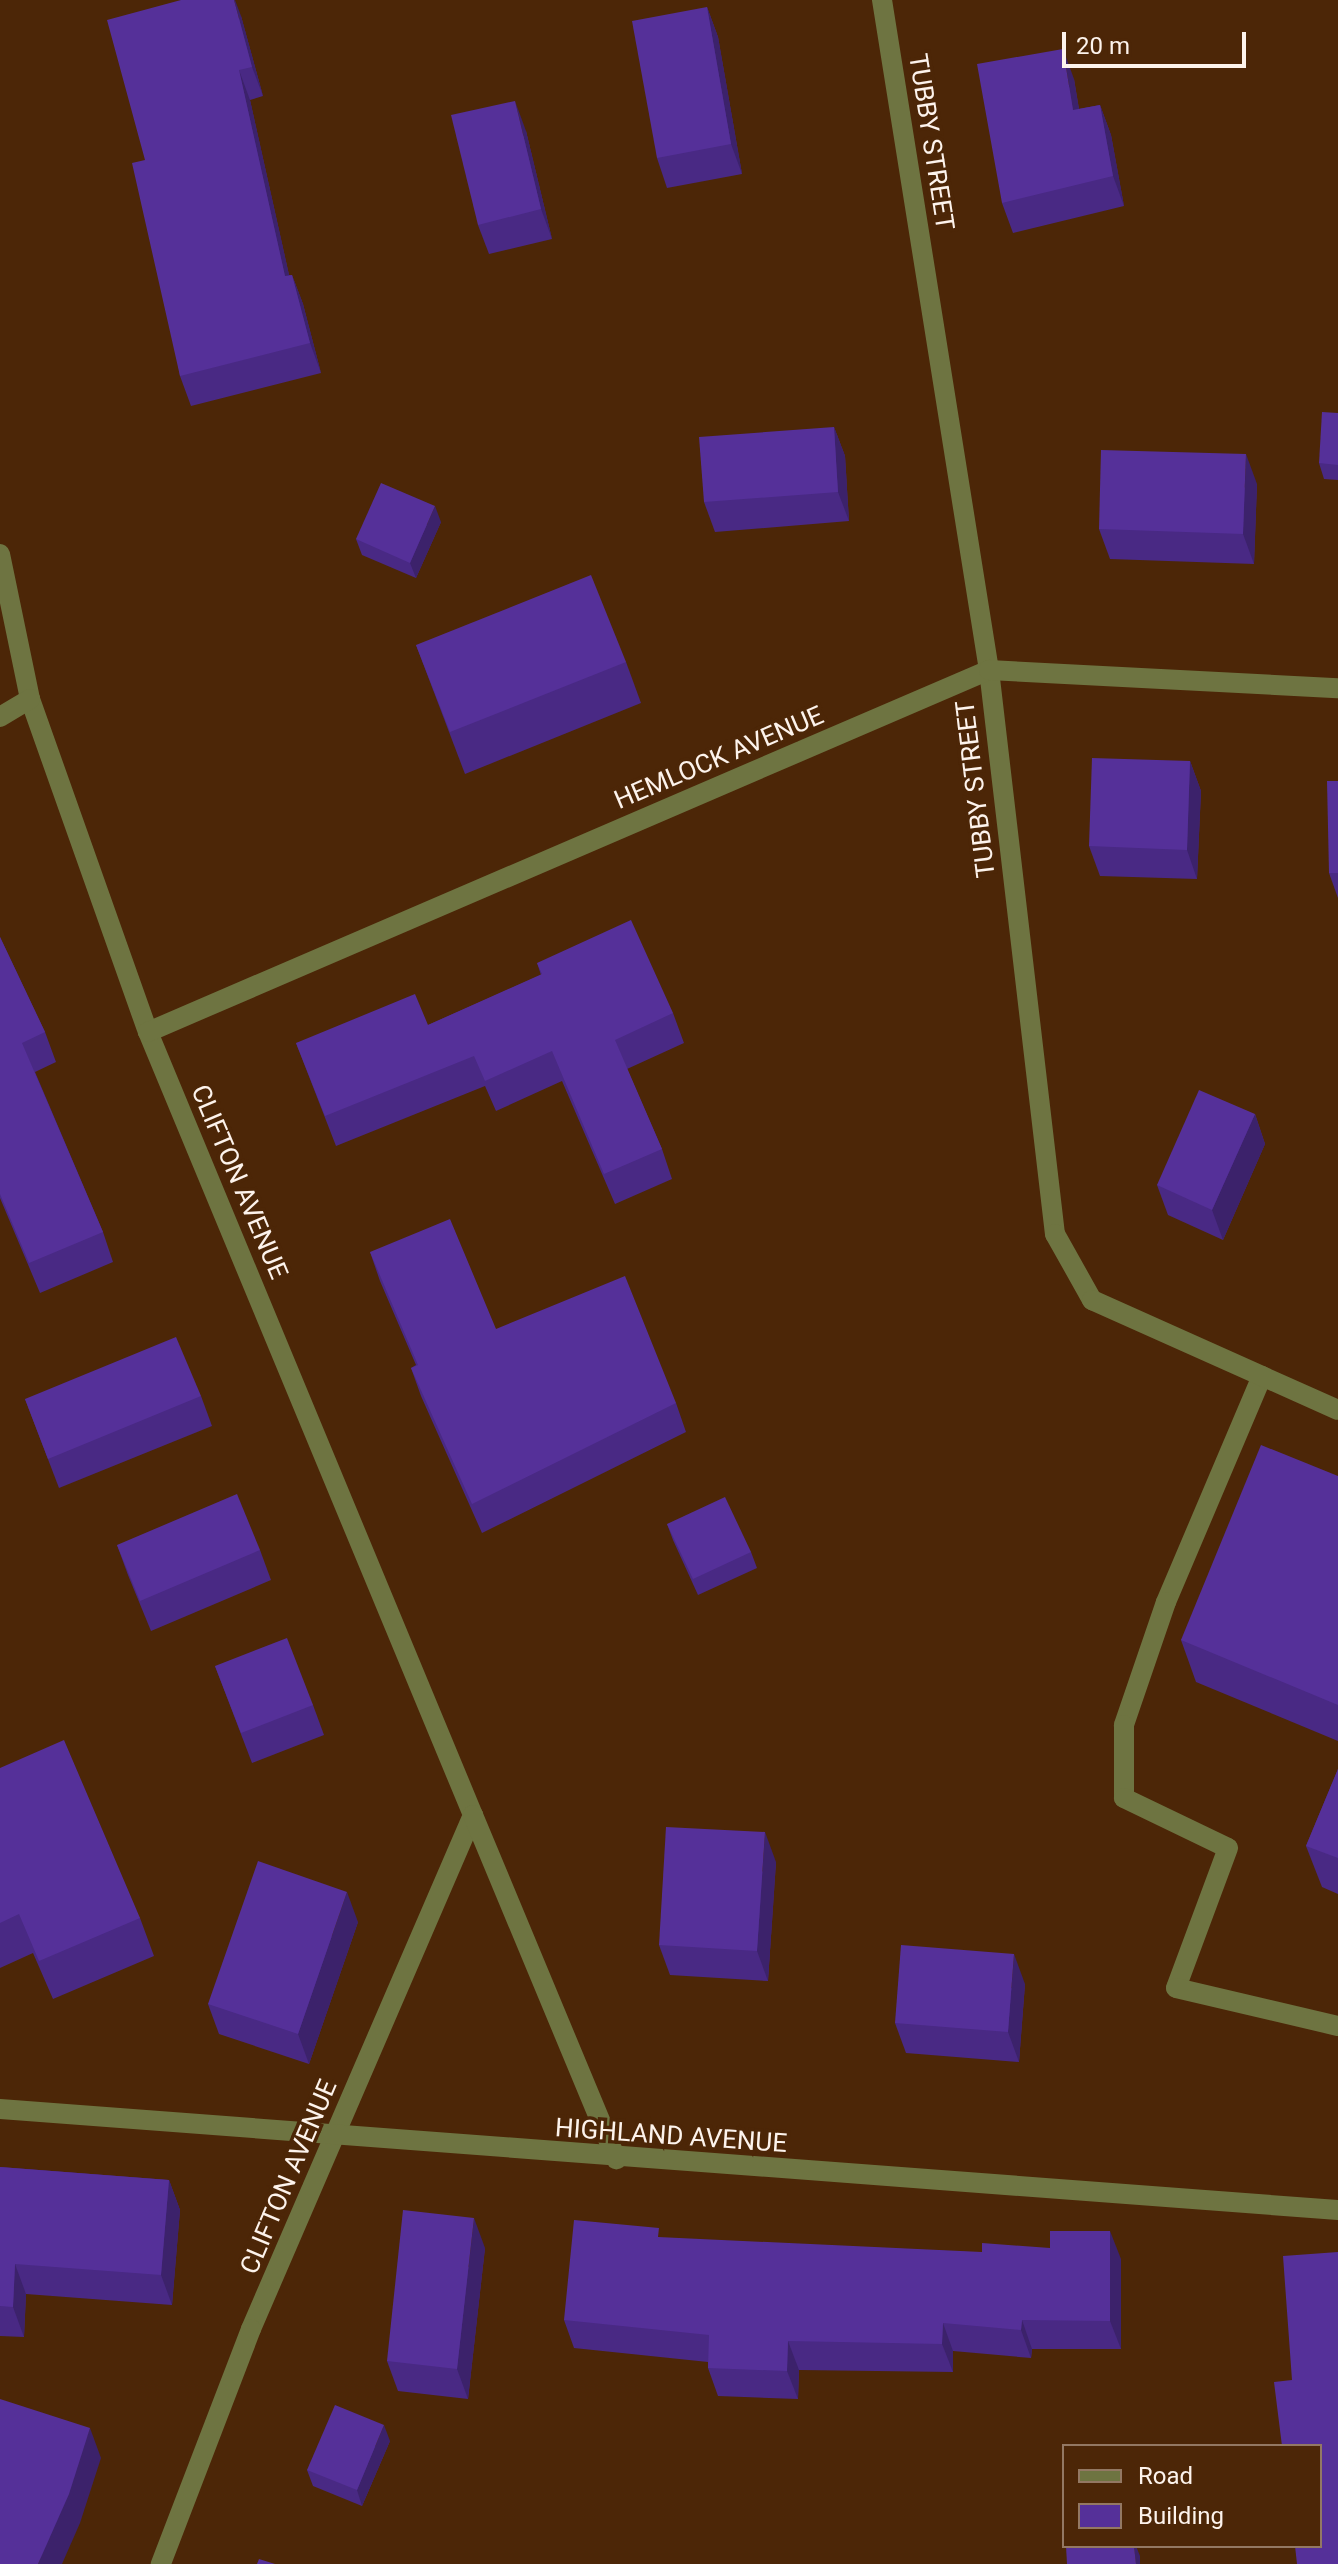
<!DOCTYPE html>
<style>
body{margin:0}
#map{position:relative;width:1338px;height:2564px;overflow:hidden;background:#4c2607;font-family:Roboto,sans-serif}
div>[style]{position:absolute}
.service>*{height:20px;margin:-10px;padding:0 10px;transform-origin:10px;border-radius:10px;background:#6e7441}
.minor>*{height:20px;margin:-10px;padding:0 10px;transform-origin:10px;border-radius:10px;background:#6e7441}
.wall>*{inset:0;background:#492984}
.shaded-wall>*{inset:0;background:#3c226b}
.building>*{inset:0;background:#553099}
span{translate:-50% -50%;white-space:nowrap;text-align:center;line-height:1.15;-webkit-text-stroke:7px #4c2607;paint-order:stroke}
.street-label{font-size:26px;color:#fdf3ec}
.legend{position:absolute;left:1062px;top:2444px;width:260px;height:104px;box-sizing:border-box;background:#4c2607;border:2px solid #937863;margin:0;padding:10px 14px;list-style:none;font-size:24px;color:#fdf3ec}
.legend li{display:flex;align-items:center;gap:16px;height:40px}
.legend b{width:40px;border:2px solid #937863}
.scale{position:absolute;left:1062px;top:32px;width:184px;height:36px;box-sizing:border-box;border:4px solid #fdf3ec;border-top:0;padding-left:10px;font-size:24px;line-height:28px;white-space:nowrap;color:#fdf3ec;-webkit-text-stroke:6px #4c2607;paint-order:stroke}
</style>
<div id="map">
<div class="service">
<div style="left:1262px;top:1376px;width:246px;rotate:113deg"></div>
<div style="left:1166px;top:1602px;width:130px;rotate:108.9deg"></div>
<div style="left:1124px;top:1725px;width:73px;rotate:90deg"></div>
<div style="left:1124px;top:1798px;width:115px;rotate:25.7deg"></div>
<div style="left:1228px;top:1848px;width:149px;rotate:110.4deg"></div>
<div style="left:1176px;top:1988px;width:166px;rotate:13.2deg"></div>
</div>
<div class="minor">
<div style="left:882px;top:0;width:678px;rotate:80.93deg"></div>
<div style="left:989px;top:670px;width:568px;rotate:83.33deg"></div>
<div style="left:1055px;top:1234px;width:76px;rotate:60.7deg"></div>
<div style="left:1092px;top:1300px;width:269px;rotate:24.1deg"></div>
<div style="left:0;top:554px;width:148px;rotate:78.3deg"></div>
<div style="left:30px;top:699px;width:353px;rotate:70.5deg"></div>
<div style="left:148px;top:1032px;width:848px;rotate:67.46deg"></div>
<div style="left:473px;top:1815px;width:560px;rotate:113.36deg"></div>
<div style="left:251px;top:2329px;width:252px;rotate:111deg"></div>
<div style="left:0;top:717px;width:35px;rotate:-31deg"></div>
<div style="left:148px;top:1032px;width:916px;rotate:-23.29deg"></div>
<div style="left:989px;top:670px;width:349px;rotate:3deg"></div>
<div style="left:473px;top:1815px;width:373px;rotate:67.4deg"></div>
<div style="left:0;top:2109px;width:1342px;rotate:4.32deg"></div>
</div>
<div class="wall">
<div style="clip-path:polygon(707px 7px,718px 37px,742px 174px,667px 188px,657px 158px)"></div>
<div style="clip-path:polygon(241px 16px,263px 96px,250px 100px,289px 275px,292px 275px,303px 304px,321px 373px,191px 406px,180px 376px,145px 160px)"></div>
<div style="clip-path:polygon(1074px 79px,1079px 109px,1100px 105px,1111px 135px,1124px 206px,1013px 233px,1002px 203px)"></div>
<div style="clip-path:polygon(526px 131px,552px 239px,489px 254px,478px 225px)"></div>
<div style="clip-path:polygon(1338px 413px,1338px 480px,1324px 479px,1319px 463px)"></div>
<div style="clip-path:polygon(834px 427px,845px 456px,849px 521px,715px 532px,704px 502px)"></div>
<div style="clip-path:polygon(1257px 484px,1254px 564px,1110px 559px,1099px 529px)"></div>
<div style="clip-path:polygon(441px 522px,416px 578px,362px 555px,356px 539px)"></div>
<div style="clip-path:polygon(416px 645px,626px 662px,641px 703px,465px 774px)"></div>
<div style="clip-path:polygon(1190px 761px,1201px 791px,1197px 879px,1100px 876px,1089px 846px)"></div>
<div style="clip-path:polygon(1338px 781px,1338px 898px,1329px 873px)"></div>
<div style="clip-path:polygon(0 937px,45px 1032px,56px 1062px,35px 1072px,103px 1232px,113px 1262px,40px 1293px,0 1198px)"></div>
<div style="clip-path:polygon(537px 963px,673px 1013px,684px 1043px,627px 1069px,662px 1149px,672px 1179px,615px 1204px,562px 1081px,496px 1111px,485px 1086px,336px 1146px,296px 1043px,428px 1025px,541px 975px)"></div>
<div style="clip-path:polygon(1255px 1114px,1265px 1144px,1223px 1240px,1168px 1215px,1157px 1185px)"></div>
<div style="clip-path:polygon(370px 1252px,496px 1329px,676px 1403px,686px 1432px,482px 1533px,421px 1396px,411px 1368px,416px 1365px,380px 1281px)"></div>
<div style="clip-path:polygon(201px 1396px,212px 1426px,59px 1488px,25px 1399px)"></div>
<div style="clip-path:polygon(1338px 1476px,1338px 1741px,1196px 1682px,1181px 1640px)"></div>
<div style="clip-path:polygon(667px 1524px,751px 1552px,757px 1568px,698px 1595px,673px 1540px)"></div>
<div style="clip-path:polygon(117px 1545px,260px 1550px,271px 1580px,151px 1631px,128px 1575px)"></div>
<div style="clip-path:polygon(215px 1666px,313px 1705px,324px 1735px,252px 1763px)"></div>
<div style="clip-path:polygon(0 1768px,140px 1918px,154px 1956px,53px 1999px,33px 1953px,0 1968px)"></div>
<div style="clip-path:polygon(1338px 1769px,1338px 1894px,1322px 1887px,1306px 1846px)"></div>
<div style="clip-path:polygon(776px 1862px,768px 1981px,670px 1975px,659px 1945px)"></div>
<div style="clip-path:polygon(358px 1922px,309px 2064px,219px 2034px,208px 2004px)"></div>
<div style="clip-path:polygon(1025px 1984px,1019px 2062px,906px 2053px,895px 2023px)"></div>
<div style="clip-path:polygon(0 2167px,169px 2180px,180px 2210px,172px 2305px,26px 2294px,24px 2337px,0 2336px)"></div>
<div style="clip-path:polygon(662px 2238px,1121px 2259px,1121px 2349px,1032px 2349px,1031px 2358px,953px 2351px,953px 2372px,799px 2370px,798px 2399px,718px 2396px,708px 2368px,708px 2362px,574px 2348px,564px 2320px)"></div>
<div style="clip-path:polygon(485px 2248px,468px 2399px,398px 2391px,387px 2361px)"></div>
<div style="clip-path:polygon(390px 2441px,362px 2506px,313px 2486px,307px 2470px)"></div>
</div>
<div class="shaded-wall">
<div style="clip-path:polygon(234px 0,235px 0,241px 16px,263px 96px,252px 67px)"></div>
<div style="clip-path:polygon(707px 7px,718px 37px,742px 174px,731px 144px)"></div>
<div style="clip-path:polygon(1063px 49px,1074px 79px,1084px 140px,1073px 110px)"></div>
<div style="clip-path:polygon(239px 70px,250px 100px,296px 306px,285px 276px)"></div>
<div style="clip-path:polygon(515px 101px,526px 131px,552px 239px,541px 209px)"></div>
<div style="clip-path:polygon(1100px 105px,1111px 135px,1124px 206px,1113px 176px)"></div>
<div style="clip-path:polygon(292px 275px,303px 304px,321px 373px,310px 343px)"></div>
<div style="clip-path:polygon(834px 427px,845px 456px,849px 521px,838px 492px)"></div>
<div style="clip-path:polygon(1246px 454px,1257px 484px,1254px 564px,1243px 534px)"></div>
<div style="clip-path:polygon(435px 506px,441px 522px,416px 578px,410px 563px)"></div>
<div style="clip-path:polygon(1190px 761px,1201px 791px,1197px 879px,1187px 850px)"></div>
<div style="clip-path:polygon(1255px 1114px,1265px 1144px,1223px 1240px,1212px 1210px)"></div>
<div style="clip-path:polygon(765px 1832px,776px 1862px,768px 1981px,757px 1951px)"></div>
<div style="clip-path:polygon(347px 1892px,358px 1922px,309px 2064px,298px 2034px)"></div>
<div style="clip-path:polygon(1014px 1954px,1025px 1984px,1019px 2062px,1008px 2032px)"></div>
<div style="clip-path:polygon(169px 2180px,180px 2210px,172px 2305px,161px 2275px)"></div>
<div style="clip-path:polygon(474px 2218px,485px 2248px,468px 2399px,457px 2369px)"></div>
<div style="clip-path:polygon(1110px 2231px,1121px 2259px,1121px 2349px,1110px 2321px)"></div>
<div style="clip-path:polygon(15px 2264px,26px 2294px,24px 2337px,13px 2307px)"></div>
<div style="clip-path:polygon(1022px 2320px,1032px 2349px,1031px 2358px,1021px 2330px)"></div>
<div style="clip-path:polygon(943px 2323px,953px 2351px,953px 2372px,942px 2344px)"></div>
<div style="clip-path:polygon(788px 2341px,799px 2370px,798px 2399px,787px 2371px)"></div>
<div style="clip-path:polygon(384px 2425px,390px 2441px,362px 2506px,357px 2490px)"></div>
<div style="clip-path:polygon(90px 2428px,101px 2458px,80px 2523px,62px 2564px,38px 2564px)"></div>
<div style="clip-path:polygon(1134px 2546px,1136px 2546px,1140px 2556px,1140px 2564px,1136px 2564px)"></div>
</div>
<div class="building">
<div style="clip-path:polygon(181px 0,234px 0,252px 67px,239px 70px,285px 276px,292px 275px,310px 343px,180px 376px,132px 163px,145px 160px,107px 20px)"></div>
<div style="clip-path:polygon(707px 7px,731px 144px,657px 158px,632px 21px)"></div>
<div style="clip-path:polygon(1063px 49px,1073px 110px,1100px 105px,1113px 176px,1002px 203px,977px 64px)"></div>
<div style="clip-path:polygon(515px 101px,541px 209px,478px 225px,451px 115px)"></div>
<div style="clip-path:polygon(1322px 412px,1338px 413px,1338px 465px,1319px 463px)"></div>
<div style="clip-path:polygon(834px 427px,838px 492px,704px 502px,699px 437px)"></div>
<div style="clip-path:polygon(1101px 450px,1246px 454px,1243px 534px,1099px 529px)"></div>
<div style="clip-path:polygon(381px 483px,435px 506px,410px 563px,356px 539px)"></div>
<div style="clip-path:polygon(591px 575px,626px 662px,450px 732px,416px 645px)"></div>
<div style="clip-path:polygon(1092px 758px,1190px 761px,1187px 850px,1089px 846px)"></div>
<div style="clip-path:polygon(1327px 781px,1338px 781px,1338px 873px,1329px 873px)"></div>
<div style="clip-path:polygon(631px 920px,673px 1013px,615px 1040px,662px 1149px,604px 1174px,552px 1051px,485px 1081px,474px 1056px,325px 1116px,296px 1043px,415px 994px,428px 1025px,542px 974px,537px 963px)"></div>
<div style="clip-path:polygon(0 937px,45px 1032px,22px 1043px,103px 1232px,29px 1263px,0 1194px)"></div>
<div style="clip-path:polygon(1199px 1090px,1255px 1114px,1212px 1210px,1157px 1185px)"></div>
<div style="clip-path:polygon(450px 1219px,496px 1329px,625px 1276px,676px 1403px,472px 1504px,411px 1368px,418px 1365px,370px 1252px)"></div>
<div style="clip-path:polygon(176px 1337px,201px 1396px,48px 1459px,25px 1399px)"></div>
<div style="clip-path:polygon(1261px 1445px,1338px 1476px,1338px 1705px,1181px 1640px)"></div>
<div style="clip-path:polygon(237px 1494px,260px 1550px,140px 1601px,117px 1545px)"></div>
<div style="clip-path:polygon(725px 1497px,751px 1552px,693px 1579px,667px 1524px)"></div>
<div style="clip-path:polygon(287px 1638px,313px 1705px,241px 1733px,215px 1666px)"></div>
<div style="clip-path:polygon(64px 1740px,140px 1918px,39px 1961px,19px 1914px,0 1923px,0 1768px)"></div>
<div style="clip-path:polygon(1338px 1769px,1338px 1858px,1306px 1846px)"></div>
<div style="clip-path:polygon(666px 1827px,765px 1832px,757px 1951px,659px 1945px)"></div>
<div style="clip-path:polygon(258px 1861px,347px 1892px,298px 2034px,208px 2004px)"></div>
<div style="clip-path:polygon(901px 1945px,1014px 1954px,1008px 2032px,895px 2023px)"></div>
<div style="clip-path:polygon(0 2167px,169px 2180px,161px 2275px,15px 2264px,13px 2307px,0 2306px)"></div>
<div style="clip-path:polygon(403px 2210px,474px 2218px,457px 2369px,387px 2361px)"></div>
<div style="clip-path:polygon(574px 2220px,659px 2228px,658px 2237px,982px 2252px,982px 2243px,1050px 2248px,1050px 2231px,1110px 2231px,1110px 2321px,1022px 2320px,1021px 2330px,943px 2323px,942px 2344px,788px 2341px,787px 2371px,708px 2368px,709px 2335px,564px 2320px)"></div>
<div style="clip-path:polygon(1338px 2252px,1338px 2564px,1297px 2564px,1295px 2546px,1320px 2546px,1320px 2446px,1282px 2446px,1274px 2382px,1292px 2380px,1283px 2256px)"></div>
<div style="clip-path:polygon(0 2399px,90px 2428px,69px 2494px,38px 2564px,0 2564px)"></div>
<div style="clip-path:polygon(335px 2405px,384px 2425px,357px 2490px,307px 2470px)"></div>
<div style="clip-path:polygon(1066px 2546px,1134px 2546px,1136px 2564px,1067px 2564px)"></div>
<div style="clip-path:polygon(259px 2559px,275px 2564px,257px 2564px)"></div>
</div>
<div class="street-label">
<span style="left:931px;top:142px;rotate:81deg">TUBBY STREET</span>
<span style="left:719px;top:758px;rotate:-23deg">HEMLOCK AVENUE</span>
<span style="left:976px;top:789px;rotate:-97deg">TUBBY STREET</span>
<span style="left:239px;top:1182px;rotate:67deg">CLIFTON AVENUE</span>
<span style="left:671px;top:2136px;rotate:4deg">HIGHLAND AVENUE</span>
<span style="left:289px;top:2177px;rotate:-67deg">CLIFTON AVENUE</span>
</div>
<ul class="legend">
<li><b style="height:10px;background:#6e7441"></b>Road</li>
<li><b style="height:22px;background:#553099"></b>Building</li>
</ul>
<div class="scale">20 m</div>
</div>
